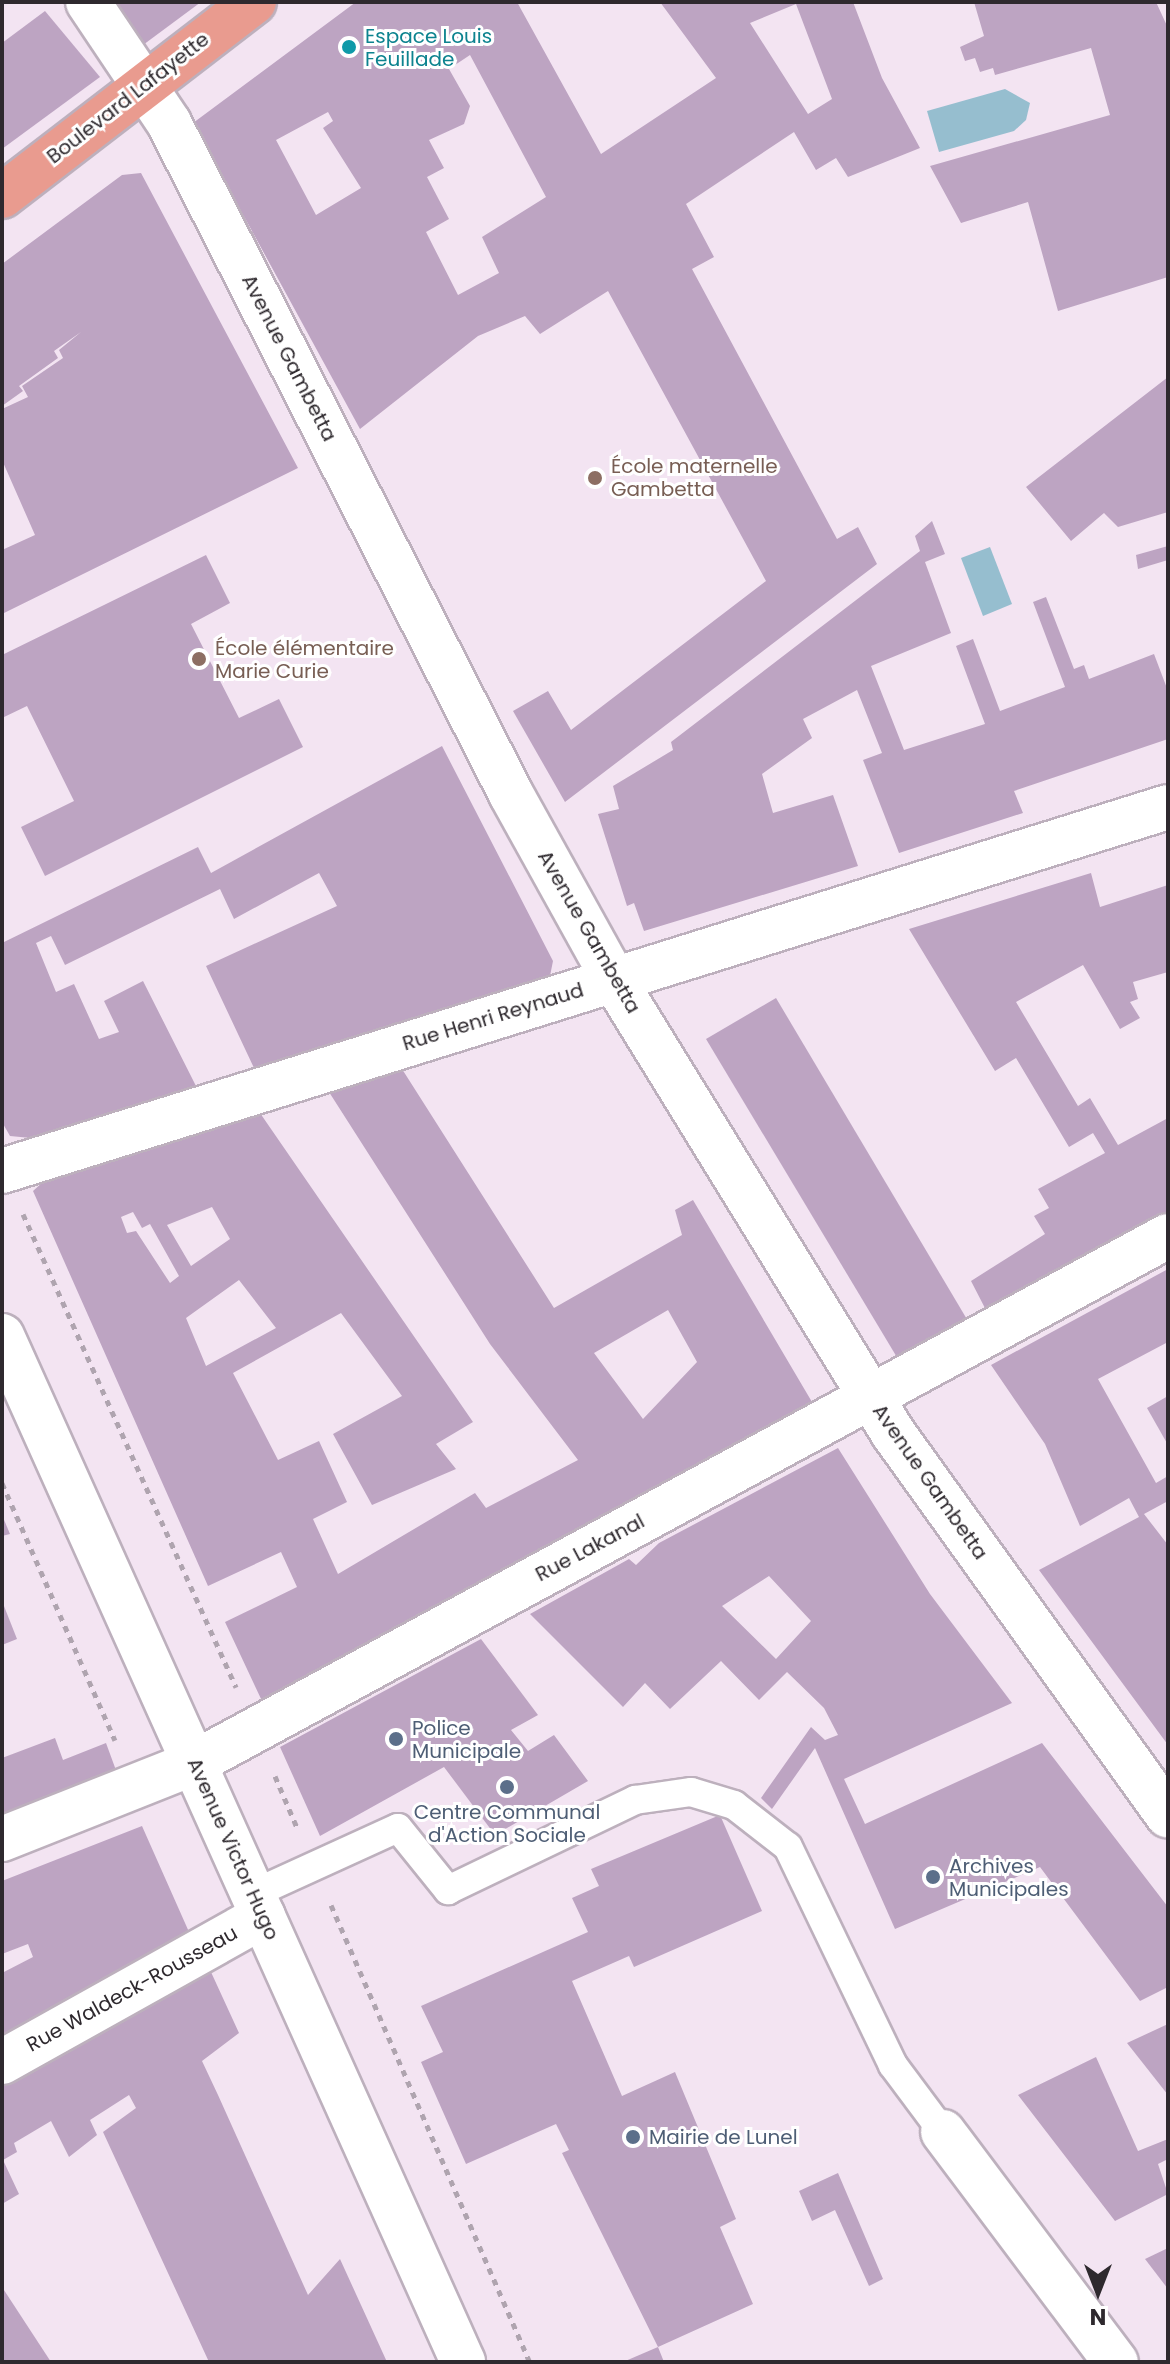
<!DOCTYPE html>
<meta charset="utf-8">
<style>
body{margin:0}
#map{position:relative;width:1170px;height:2364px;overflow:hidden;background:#f3e4f2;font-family:Poppins,sans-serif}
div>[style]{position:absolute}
.water>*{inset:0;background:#96becf}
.building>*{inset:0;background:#bda4c2}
.path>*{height:5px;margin-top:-2.5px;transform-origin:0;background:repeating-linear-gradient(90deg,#afa4af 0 6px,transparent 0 12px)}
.roads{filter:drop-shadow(2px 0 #bdb0bd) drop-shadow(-2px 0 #bdb0bd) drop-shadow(0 2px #bdb0bd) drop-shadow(0 -2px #bdb0bd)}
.service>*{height:28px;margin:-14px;padding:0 14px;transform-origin:14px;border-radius:14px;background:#fff}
.minor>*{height:44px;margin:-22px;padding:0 22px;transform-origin:22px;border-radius:22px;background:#fff}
.primary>*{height:44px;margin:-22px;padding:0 22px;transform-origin:22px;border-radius:22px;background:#e99b8f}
.dots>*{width:22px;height:22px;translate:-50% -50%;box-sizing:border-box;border:4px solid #fff;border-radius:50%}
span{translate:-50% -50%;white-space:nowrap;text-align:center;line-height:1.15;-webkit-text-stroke:6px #fff;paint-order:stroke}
.culture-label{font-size:20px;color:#0d838f}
.left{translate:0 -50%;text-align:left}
.street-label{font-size:20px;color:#2e292e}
.education-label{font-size:20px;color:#785e54}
.service-label{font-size:20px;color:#4e5e75}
.frame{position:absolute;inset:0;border:4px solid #2e292e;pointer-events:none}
.north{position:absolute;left:1058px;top:2252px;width:80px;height:80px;-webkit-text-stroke:6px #fff;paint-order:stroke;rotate:180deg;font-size:22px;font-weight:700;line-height:32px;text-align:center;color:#2e292e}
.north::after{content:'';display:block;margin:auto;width:28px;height:36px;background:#2e292e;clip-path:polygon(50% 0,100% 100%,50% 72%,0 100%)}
</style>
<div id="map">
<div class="water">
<div style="clip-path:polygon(1005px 89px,1030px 103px,1026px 120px,1014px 131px,939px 152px,927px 111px)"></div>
<div style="clip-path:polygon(990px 547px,1012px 604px,983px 616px,961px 558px)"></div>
</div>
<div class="building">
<div style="clip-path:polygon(113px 2px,201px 2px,143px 45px)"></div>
<div style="clip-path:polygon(evenodd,356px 2px,517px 2px,601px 154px,716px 78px,660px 2px,853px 2px,882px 78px,920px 148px,848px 177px,836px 158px,816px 170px,794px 132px,686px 204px,714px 257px,692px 269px,837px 539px,858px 527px,877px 564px,565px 802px,513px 711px,548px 691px,571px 730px,766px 581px,608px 291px,540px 334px,525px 316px,478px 336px,360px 429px,193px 123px,356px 2px,796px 4px,832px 99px,808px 114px,750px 23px,796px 4px,356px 2px,470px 55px,546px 197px,482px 237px,499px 273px,458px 295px,426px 232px,449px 219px,427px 177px,444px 168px,429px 140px,464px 124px,470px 106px,449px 69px,470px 55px,356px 2px,328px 112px,333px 121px,323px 128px,361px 188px,316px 215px,276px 140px,328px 112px)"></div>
<div style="clip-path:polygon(974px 2px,1156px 2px,1168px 28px,1168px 277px,1058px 311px,1028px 202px,961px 223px,930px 166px,1110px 115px,1091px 48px,995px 75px,993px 68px,980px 72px,975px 58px,965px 61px,960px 47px,984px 36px)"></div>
<div style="clip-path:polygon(45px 11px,100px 77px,2px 149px,2px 43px)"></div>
<div style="clip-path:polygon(141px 173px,298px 468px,2px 614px,2px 550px,35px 535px,2px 460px,2px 409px,28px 397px,22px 386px,63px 358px,59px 350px,81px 332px,54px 351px,58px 358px,19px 386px,23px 391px,2px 406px,2px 264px,122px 175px)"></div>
<div style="clip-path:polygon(1168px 377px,1168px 512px,1118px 527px,1104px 513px,1071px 541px,1026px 487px)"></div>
<div style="clip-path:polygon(932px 521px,945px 554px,925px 562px,951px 633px,871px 666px,904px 750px,985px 724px,956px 646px,973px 639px,1000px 711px,1065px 687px,1033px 602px,1046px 597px,1074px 669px,1084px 665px,1089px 679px,1154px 654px,1168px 691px,1168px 739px,1014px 791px,1023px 813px,899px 853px,863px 760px,882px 753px,857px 690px,803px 719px,812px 738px,762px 774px,773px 813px,833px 795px,858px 866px,644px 931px,634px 903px,627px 906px,598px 814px,619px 809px,613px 786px,673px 750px,671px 742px,920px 551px,915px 536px)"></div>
<div style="clip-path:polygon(1168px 546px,1168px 560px,1138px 569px,1136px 555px)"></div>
<div style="clip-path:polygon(206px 555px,230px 603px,191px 624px,239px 718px,279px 699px,303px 747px,45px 876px,21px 827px,74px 801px,27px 706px,2px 718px,2px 655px)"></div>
<div style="clip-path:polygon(442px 746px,553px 961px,550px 976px,254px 1068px,206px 966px,337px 906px,319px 873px,234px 919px,220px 889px,65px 965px,51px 936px,36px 943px,56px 992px,74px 984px,99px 1039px,119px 1032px,104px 1001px,143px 981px,196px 1086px,31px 1138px,10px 1136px,2px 1122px,2px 943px,198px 847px,211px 873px)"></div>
<div style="clip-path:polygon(1091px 873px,1100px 907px,1168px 885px,1168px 972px,1133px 982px,1138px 999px,1130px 1002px,1140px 1018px,1120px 1029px,1083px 965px,1016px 1002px,1078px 1106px,1090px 1098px,1118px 1145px,1168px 1118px,1168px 1215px,987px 1312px,971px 1281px,1045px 1234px,1034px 1216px,1049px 1208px,1038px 1189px,1105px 1153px,1093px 1133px,1069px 1147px,1016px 1058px,995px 1071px,909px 929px)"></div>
<div style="clip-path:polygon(776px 998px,968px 1321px,898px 1359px,706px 1039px)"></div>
<div style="clip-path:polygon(evenodd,402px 1069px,554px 1308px,682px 1235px,675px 1210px,693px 1200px,812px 1402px,262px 1701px,225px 1622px,297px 1587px,281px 1552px,208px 1586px,33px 1191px,44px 1181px,260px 1113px,473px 1422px,436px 1444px,456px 1469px,372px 1505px,333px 1434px,402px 1396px,341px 1313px,233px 1373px,278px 1460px,319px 1441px,347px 1502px,313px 1519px,338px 1574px,475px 1493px,486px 1508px,578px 1460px,490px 1344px,329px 1092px,402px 1069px,212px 1207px,230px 1239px,191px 1266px,167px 1225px,212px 1207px,402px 1069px,133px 1212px,142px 1228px,150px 1224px,179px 1276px,170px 1283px,136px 1231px,127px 1233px,121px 1217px,133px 1212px,402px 1069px,239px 1280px,276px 1328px,206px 1366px,186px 1318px,239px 1280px,402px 1069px,668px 1310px,697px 1362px,643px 1419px,594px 1353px,668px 1310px)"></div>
<div style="clip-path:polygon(1168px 1269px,1168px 1342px,1098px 1379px,1156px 1483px,1168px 1476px,1168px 1501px,1144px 1514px,1168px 1545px,1168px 1745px,1039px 1570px,1139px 1517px,1129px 1498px,1080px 1526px,1045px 1444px,991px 1365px)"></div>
<div style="clip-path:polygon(1168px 1396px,1168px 1445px,1147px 1408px)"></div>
<div style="clip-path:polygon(evenodd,838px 1448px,930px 1594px,1012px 1703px,844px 1779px,865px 1824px,1042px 1743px,1168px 1907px,1168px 1987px,1140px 2001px,1040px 1867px,895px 1929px,815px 1748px,772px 1809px,761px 1798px,811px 1727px,825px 1740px,838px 1735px,824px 1708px,787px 1672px,759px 1700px,721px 1661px,670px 1709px,645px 1683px,623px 1707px,530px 1614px,629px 1559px,636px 1565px,659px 1543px,838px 1448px,769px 1576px,811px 1621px,776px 1659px,722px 1606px,769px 1576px)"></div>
<div style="clip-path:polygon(2px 1515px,10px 1534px,2px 1536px)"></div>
<div style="clip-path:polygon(2px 1601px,17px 1639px,2px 1645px)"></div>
<div style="clip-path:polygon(481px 1639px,538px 1715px,511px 1730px,528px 1751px,554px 1735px,588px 1781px,495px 1835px,444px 1767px,320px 1836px,280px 1747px)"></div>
<div style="clip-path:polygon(55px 1738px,63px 1760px,106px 1743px,117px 1773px,2px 1823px,2px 1758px)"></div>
<div style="clip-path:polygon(720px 1815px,762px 1911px,634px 1967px,629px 1956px,572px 1981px,622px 2096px,675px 2072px,736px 2219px,720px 2227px,753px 2304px,658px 2347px,562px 2153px,569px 2150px,556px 2124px,466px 2164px,421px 2062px,443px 2052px,421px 2006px,588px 1932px,572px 1898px,599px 1886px,591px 1869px)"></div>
<div style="clip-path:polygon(142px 1826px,193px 1941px,2px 2040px,2px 1973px,33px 1957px,28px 1944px,2px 1954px,2px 1881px)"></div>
<div style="clip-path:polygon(205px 1959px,239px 2033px,202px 2061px,218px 2095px,308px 2295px,340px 2259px,387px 2362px,209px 2362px,103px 2132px,136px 2108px,129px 2095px,90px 2120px,97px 2135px,69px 2157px,51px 2121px,14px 2143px,17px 2152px,3px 2160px,19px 2194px,2px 2204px,2px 2074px)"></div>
<div style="clip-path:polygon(1168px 2024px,1168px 2095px,1127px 2043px)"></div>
<div style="clip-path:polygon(1096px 2057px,1138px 2151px,1168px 2139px,1168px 2159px,1158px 2164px,1168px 2194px,1115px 2221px,1018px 2095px)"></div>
<div style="clip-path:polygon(838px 2173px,883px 2279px,869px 2286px,835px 2210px,812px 2221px,799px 2191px)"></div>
<div style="clip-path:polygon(1168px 2248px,1168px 2289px,1145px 2259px)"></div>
<div style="clip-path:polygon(2px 2287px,51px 2362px,2px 2362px)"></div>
<div style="clip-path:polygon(658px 2347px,664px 2362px,623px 2362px)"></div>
</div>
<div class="path">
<div style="left:23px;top:1214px;width:519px;rotate:65.76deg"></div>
<div style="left:2px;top:1483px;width:281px;rotate:66.3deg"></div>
<div style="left:275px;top:1776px;width:59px;rotate:66.9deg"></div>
<div style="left:331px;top:1905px;width:498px;rotate:66.5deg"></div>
</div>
<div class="roads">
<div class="service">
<div style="left:253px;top:1894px;width:159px;rotate:-24.5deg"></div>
<div style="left:398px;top:1828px;width:80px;rotate:51.1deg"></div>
<div style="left:448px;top:1890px;width:208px;rotate:-25.7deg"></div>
<div style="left:635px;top:1800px;width:57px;rotate:-8.1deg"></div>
<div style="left:691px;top:1792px;width:45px;rotate:16.8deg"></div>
<div style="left:734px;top:1805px;width:68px;rotate:37.9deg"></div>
<div style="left:788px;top:1847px;width:242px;rotate:64.3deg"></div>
<div style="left:893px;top:2065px;width:84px;rotate:53.3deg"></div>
</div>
<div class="minor">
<div style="left:88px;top:2px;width:146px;rotate:56.2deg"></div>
<div style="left:169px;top:123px;width:753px;rotate:62.99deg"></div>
<div style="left:511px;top:794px;width:213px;rotate:61deg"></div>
<div style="left:614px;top:980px;width:532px;rotate:58.37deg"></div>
<div style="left:893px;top:1433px;width:471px;rotate:54.3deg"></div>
<div style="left:2px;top:1171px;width:1221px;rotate:-17.34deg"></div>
<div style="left:2px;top:1336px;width:1125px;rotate:65.8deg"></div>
<div style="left:2px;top:1839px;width:206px;rotate:-21.6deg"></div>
<div style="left:194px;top:1763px;width:1107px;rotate:-28.42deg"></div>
<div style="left:2px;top:2062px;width:299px;rotate:-29.2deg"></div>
<div style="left:943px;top:2132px;width:288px;rotate:53.1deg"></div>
</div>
<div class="primary">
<div style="left:2px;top:196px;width:318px;rotate:-37.6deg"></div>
</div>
</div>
<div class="dots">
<div style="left:349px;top:47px;background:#0f9aa8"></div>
<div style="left:595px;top:478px;background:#8d6e63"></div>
<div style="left:199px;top:659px;background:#8d6e63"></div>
<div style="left:396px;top:1739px;background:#5c6f8a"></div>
<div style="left:507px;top:1787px;background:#5c6f8a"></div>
<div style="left:933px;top:1877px;background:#5c6f8a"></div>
<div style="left:633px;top:2137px;background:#5c6f8a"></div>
</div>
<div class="culture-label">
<span class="left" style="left:365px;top:48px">Espace Louis<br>Feuillade</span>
</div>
<div class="street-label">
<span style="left:128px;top:98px;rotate:-38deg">Boulevard Lafayette</span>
<span style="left:289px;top:358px;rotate:63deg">Avenue Gambetta</span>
<span style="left:589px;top:932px;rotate:60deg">Avenue Gambetta</span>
<span style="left:493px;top:1017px;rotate:-17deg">Rue Henri Reynaud</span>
<span style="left:930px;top:1482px;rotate:55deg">Avenue Gambetta</span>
<span style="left:590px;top:1548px;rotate:-28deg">Rue Lakanal</span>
<span style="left:233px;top:1849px;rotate:66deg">Avenue Victor Hugo</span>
<span style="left:132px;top:1989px;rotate:-29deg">Rue Waldeck-Rousseau</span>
</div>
<div class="education-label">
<span class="left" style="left:611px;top:478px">École maternelle<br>Gambetta</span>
<span class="left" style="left:215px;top:660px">École élémentaire<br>Marie Curie</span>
</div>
<div class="service-label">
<span class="left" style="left:412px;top:1740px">Police<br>Municipale</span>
<span style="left:507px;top:1824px">Centre Communal<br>d'Action Sociale</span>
<span class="left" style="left:949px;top:1878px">Archives<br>Municipales</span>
<span class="left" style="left:649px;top:2137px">Mairie de Lunel</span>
</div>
<div class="frame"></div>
<div class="north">N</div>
</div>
